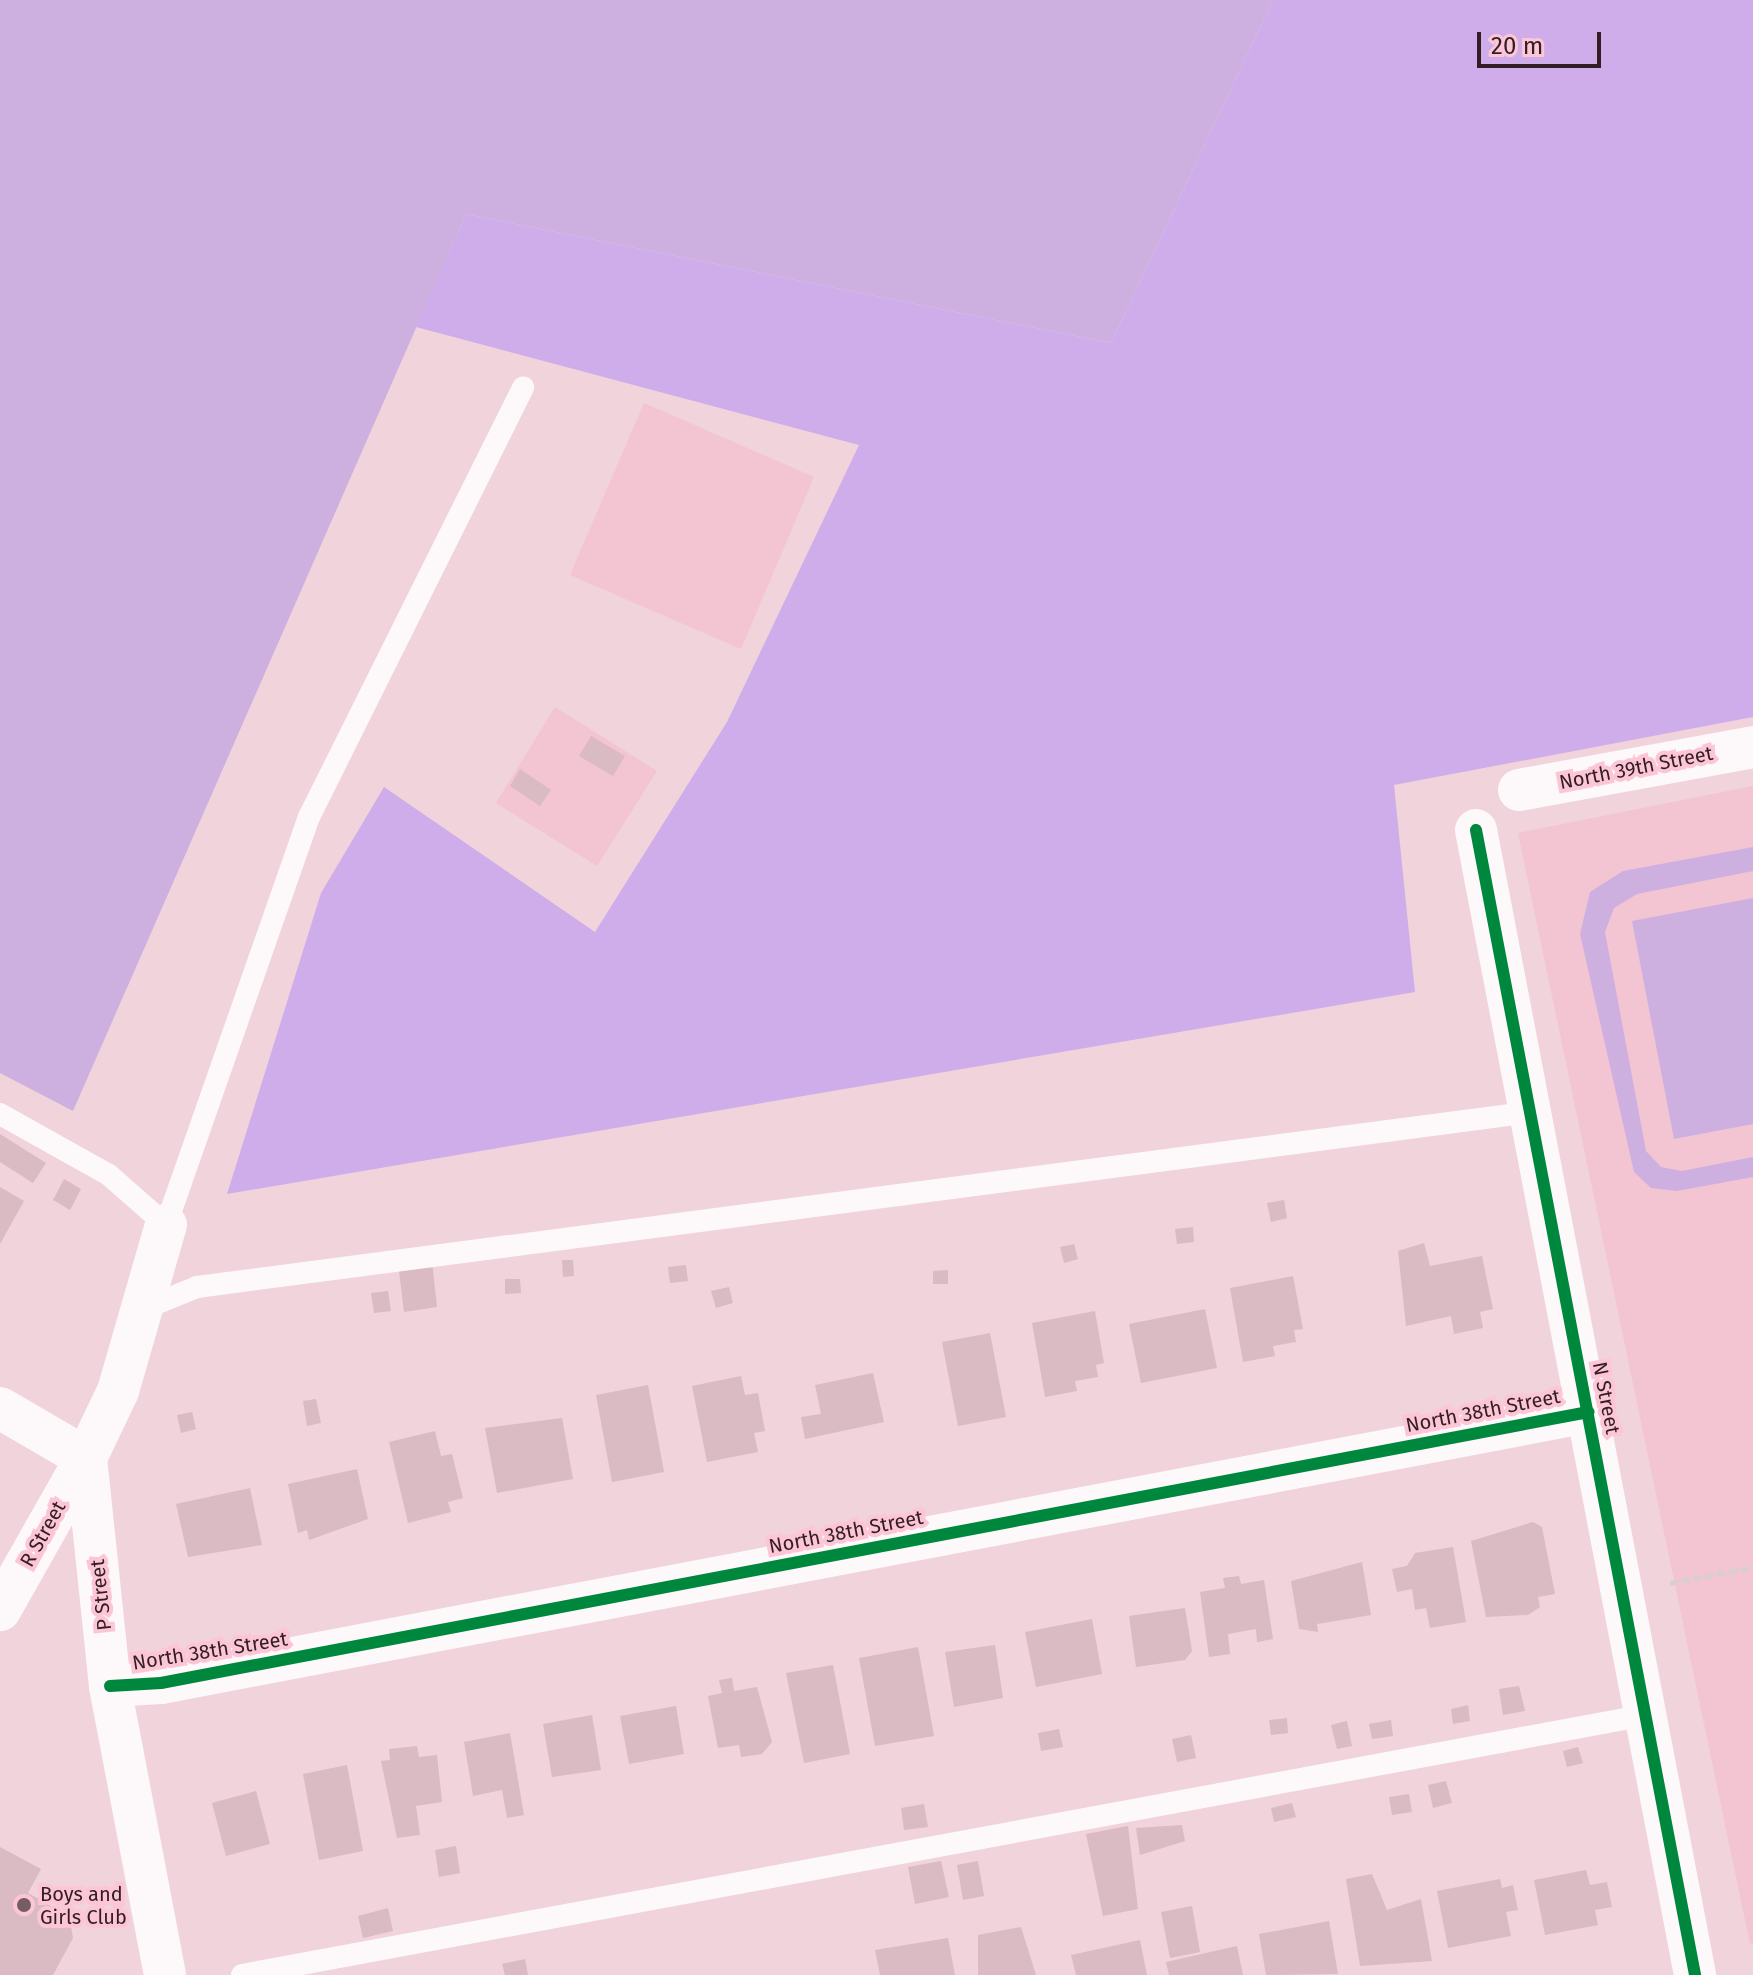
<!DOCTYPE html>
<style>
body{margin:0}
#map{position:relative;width:1753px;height:1975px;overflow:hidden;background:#f0d3db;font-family:"Fira Sans",sans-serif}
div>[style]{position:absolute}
.built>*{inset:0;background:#f3c4d2}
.green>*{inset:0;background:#cdb0e0}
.forest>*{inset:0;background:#cfadea}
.building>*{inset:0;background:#dabac3}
.path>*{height:5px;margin-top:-2.5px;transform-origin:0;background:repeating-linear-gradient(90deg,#d8cfd2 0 8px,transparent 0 12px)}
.service>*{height:22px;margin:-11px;padding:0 11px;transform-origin:11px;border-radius:11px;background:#fdf8fa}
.minor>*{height:42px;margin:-21px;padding:0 21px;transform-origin:21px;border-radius:21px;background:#fdf8fa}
.cycleway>*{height:12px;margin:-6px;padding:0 6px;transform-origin:6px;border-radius:6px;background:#00873e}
.dots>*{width:22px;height:22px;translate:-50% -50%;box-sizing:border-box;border:4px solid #fdc6d6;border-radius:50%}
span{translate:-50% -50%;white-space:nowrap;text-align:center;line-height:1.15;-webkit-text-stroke:8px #fdc6d6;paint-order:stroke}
.street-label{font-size:20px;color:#311d23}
.poi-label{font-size:20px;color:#311d23}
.left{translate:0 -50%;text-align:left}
.scale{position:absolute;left:1477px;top:32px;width:124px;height:36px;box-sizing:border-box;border:4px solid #311d23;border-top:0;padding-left:10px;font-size:24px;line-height:28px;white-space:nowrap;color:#311d23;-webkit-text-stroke:6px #fdc6d6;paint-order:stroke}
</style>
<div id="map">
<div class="built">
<div style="clip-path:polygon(644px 403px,814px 477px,741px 649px,570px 575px)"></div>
<div style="clip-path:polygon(555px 707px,657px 771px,597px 866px,496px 803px)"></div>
<div style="clip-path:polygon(1753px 786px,1753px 1943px,1750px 1944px,1518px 833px)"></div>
</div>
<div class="green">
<div style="clip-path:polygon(0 0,1273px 0,1111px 343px,466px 214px,73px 1111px,0 1073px)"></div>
<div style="clip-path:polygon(1753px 847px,1753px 871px,1637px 894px,1614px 908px,1605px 932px,1646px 1151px,1661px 1167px,1682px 1171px,1753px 1157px,1753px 1177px,1677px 1191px,1651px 1188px,1634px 1172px,1580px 934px,1590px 892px,1623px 871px)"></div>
<div style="clip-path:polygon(1753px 898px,1753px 1124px,1674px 1139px,1632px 921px)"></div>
</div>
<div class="forest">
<div style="clip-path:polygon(1273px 0,1753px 0,1753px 717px,1394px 785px,1415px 992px,227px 1194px,321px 893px,384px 787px,595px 932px,727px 722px,859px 445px,416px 327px,466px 214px,1111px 343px)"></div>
</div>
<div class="building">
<div style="clip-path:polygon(591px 736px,625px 756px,613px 776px,579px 756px)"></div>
<div style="clip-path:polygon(520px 769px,551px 790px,540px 806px,510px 786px)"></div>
<div style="clip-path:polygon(0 1134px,46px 1163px,33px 1183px,0 1162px)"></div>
<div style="clip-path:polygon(64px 1179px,81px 1189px,70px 1210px,53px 1200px)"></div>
<div style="clip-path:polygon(0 1187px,24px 1201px,0 1244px)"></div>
<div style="clip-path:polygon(1284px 1200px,1287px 1218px,1271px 1222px,1267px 1203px)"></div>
<div style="clip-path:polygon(1193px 1227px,1194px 1242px,1177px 1244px,1175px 1229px)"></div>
<div style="clip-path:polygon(1424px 1243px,1430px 1266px,1482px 1256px,1493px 1309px,1480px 1312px,1483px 1328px,1454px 1334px,1451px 1316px,1406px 1326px,1398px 1251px)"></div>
<div style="clip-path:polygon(1074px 1244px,1078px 1259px,1064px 1263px,1060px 1247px)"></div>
<div style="clip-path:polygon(562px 1260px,573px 1260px,574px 1276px,563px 1277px)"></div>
<div style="clip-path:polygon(432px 1261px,437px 1307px,404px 1312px,398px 1263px)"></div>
<div style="clip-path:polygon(686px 1265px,688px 1281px,670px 1283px,668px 1267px)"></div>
<div style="clip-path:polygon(948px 1270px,948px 1284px,933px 1284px,933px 1271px)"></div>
<div style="clip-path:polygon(1293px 1276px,1303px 1329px,1294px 1330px,1296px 1342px,1273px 1346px,1275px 1356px,1243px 1362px,1230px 1288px)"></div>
<div style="clip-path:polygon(505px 1279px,520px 1279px,521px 1293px,505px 1294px)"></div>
<div style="clip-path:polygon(729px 1287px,733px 1303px,716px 1308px,711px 1291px)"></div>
<div style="clip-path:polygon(388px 1291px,391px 1311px,374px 1313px,371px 1293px)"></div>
<div style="clip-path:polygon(1205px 1309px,1217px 1368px,1141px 1383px,1129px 1324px)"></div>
<div style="clip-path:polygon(1095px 1311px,1104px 1363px,1096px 1365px,1098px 1377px,1075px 1381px,1077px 1391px,1045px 1397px,1032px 1323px)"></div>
<div style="clip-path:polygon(990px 1333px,1006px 1417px,958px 1426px,942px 1342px)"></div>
<div style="clip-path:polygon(873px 1373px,884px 1422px,805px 1439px,801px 1417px,821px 1414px,815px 1385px)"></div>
<div style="clip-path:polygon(741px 1376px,745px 1395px,758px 1393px,765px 1431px,754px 1433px,758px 1452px,707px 1462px,692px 1386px)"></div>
<div style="clip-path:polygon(648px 1385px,664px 1472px,612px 1482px,596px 1395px)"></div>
<div style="clip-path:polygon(316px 1399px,321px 1423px,307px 1426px,303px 1401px)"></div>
<div style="clip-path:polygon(192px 1412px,196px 1429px,181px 1433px,177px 1415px)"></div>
<div style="clip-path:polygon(562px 1418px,573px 1479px,497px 1493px,485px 1428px)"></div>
<div style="clip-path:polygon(435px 1431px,441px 1456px,452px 1454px,463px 1498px,448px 1502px,451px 1512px,408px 1523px,389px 1442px)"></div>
<div style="clip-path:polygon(357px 1469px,368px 1519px,309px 1540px,307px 1530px,298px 1533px,288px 1484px)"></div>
<div style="clip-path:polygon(250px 1488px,262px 1545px,188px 1557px,176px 1504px)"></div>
<div style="clip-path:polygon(1533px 1522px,1542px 1527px,1555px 1594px,1538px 1597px,1540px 1607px,1528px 1615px,1486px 1617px,1471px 1541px)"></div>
<div style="clip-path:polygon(1453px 1547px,1466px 1622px,1430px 1628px,1426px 1608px,1415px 1610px,1412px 1589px,1397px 1592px,1392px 1569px,1407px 1566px,1415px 1553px)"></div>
<div style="clip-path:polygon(1362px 1562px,1371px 1615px,1317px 1624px,1318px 1632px,1299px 1629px,1291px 1581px)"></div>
<div style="clip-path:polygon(1239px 1576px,1241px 1584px,1264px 1580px,1273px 1639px,1257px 1642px,1256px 1629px,1228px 1634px,1230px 1654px,1209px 1657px,1200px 1592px,1225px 1588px,1223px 1578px)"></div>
<div style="clip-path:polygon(1185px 1608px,1192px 1651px,1185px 1660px,1136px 1667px,1129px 1616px)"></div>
<div style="clip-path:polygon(1092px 1619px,1102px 1674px,1036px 1687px,1025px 1632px)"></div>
<div style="clip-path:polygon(995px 1645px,1003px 1698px,954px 1707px,945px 1652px)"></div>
<div style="clip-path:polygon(918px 1647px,934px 1736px,875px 1746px,859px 1658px)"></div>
<div style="clip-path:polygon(833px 1665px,850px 1754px,804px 1763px,786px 1673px)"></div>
<div style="clip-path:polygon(732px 1678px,734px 1691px,757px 1687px,772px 1742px,762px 1754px,741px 1757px,739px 1745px,718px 1748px,708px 1696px,722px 1693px,719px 1680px)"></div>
<div style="clip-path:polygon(1519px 1686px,1525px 1711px,1503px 1715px,1499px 1689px)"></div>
<div style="clip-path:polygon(1468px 1705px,1470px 1721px,1453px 1724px,1451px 1709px)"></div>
<div style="clip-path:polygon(676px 1706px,684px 1754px,629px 1764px,620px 1716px)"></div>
<div style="clip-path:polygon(592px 1715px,601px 1770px,552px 1777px,543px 1724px)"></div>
<div style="clip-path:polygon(1287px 1718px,1288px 1733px,1271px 1735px,1269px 1720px)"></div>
<div style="clip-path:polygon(1391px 1720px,1393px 1736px,1372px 1739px,1369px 1724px)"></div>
<div style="clip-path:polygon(1347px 1721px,1352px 1746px,1337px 1749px,1331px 1725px)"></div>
<div style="clip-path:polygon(1059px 1729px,1063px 1747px,1041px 1751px,1038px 1733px)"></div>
<div style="clip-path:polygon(510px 1733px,524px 1815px,507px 1818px,502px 1790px,473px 1796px,464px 1742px)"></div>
<div style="clip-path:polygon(1191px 1735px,1196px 1758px,1177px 1762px,1172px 1739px)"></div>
<div style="clip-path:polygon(417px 1746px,419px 1757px,437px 1755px,442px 1802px,416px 1806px,420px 1835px,397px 1838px,381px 1761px,390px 1760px,389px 1749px)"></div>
<div style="clip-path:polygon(1578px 1747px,1583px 1763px,1567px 1767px,1563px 1751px)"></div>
<div style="clip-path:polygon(347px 1765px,363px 1851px,319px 1860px,303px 1774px)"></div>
<div style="clip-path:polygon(1446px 1781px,1452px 1803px,1433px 1808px,1428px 1785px)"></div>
<div style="clip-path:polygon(256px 1791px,270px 1844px,226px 1856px,212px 1803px)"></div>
<div style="clip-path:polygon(1409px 1794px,1412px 1812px,1392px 1815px,1389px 1797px)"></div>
<div style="clip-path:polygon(1292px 1803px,1296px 1817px,1274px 1822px,1271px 1808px)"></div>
<div style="clip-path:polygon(924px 1804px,928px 1827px,904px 1830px,901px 1808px)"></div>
<div style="clip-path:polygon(1182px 1825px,1185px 1841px,1140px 1855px,1136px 1828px)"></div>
<div style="clip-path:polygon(1128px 1826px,1138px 1909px,1103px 1916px,1086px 1834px)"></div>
<div style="clip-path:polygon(456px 1846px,460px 1873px,439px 1877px,435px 1850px)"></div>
<div style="clip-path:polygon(0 1847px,41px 1869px,28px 1893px,69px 1916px,73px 1938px,53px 1975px,0 1975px)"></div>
<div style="clip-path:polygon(941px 1861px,949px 1897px,915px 1904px,908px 1867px)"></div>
<div style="clip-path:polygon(978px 1861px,984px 1896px,963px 1900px,957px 1865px)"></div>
<div style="clip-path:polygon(1586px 1870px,1590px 1885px,1607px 1882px,1612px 1907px,1595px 1910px,1598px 1925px,1545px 1935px,1534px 1880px)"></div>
<div style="clip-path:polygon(1372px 1874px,1387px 1910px,1421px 1899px,1432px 1961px,1360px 1966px,1346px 1879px)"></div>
<div style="clip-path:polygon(1500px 1879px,1502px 1888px,1513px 1885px,1518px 1910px,1506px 1912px,1511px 1936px,1448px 1948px,1437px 1891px)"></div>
<div style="clip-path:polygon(1192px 1906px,1200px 1952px,1170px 1958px,1161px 1912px)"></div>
<div style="clip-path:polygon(388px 1908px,393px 1931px,363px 1938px,358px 1916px)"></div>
<div style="clip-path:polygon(1329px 1921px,1338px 1974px,1266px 1975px,1259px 1934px)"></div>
<div style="clip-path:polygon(1021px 1927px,1036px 1975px,978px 1975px,978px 1935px)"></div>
<div style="clip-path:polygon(948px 1938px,955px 1975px,880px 1975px,875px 1950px)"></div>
<div style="clip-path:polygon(1140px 1940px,1147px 1975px,1076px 1975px,1071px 1955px)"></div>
<div style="clip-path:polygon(1237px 1946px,1243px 1975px,1169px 1975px,1166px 1962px)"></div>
<div style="clip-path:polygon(525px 1959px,528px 1975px,505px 1975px,502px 1964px)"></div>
</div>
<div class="path">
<div style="left:1670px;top:1583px;width:85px;rotate:-10.9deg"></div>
</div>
<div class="service">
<div style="left:0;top:1114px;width:125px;rotate:29.2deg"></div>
<div style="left:109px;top:1175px;width:76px;rotate:41.3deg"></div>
<div style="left:166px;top:1225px;width:432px;rotate:-70.7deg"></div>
<div style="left:309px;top:817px;width:480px;rotate:-63.5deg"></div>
<div style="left:143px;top:1309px;width:58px;rotate:-22.2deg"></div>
<div style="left:197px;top:1287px;width:1345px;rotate:-7.47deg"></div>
<div style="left:242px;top:1975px;width:1428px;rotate:-10.49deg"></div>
</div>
<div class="minor">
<div style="left:1519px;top:790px;width:238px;rotate:-10.4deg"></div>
<div style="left:1476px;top:830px;width:1166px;rotate:79.17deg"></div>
<div style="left:0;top:1408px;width:99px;rotate:30.2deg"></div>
<div style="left:86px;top:1458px;width:175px;rotate:119.5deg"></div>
<div style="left:110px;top:1686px;width:51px;rotate:-3.4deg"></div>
<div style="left:161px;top:1683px;width:1453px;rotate:-10.75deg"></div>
<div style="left:165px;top:1975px;width:294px;rotate:-100.8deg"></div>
<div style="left:110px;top:1686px;width:229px;rotate:-96deg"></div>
<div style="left:86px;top:1458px;width:74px;rotate:-64.5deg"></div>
<div style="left:118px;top:1391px;width:173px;rotate:-73.9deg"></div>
</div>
<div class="cycleway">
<div style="left:1476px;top:830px;width:1166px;rotate:79.17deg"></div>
<div style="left:110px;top:1686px;width:51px;rotate:-3.4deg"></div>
<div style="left:161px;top:1683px;width:1453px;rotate:-10.75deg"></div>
</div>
<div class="dots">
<div style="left:24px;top:1905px;background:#745d63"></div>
</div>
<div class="street-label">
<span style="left:1636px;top:768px;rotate:-11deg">North 39th Street</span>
<span style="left:1606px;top:1398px;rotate:79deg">N Street</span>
<span style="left:1483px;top:1411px;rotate:-11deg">North 38th Street</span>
<span style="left:846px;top:1532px;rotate:-11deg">North 38th Street</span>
<span style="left:43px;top:1534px;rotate:-61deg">R Street</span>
<span style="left:101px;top:1595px;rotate:-96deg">P Street</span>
<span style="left:210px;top:1651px;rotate:-9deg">North 38th Street</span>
</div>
<div class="poi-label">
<span class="left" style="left:40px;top:1906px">Boys and<br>Girls Club</span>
</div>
<div class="scale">20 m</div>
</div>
